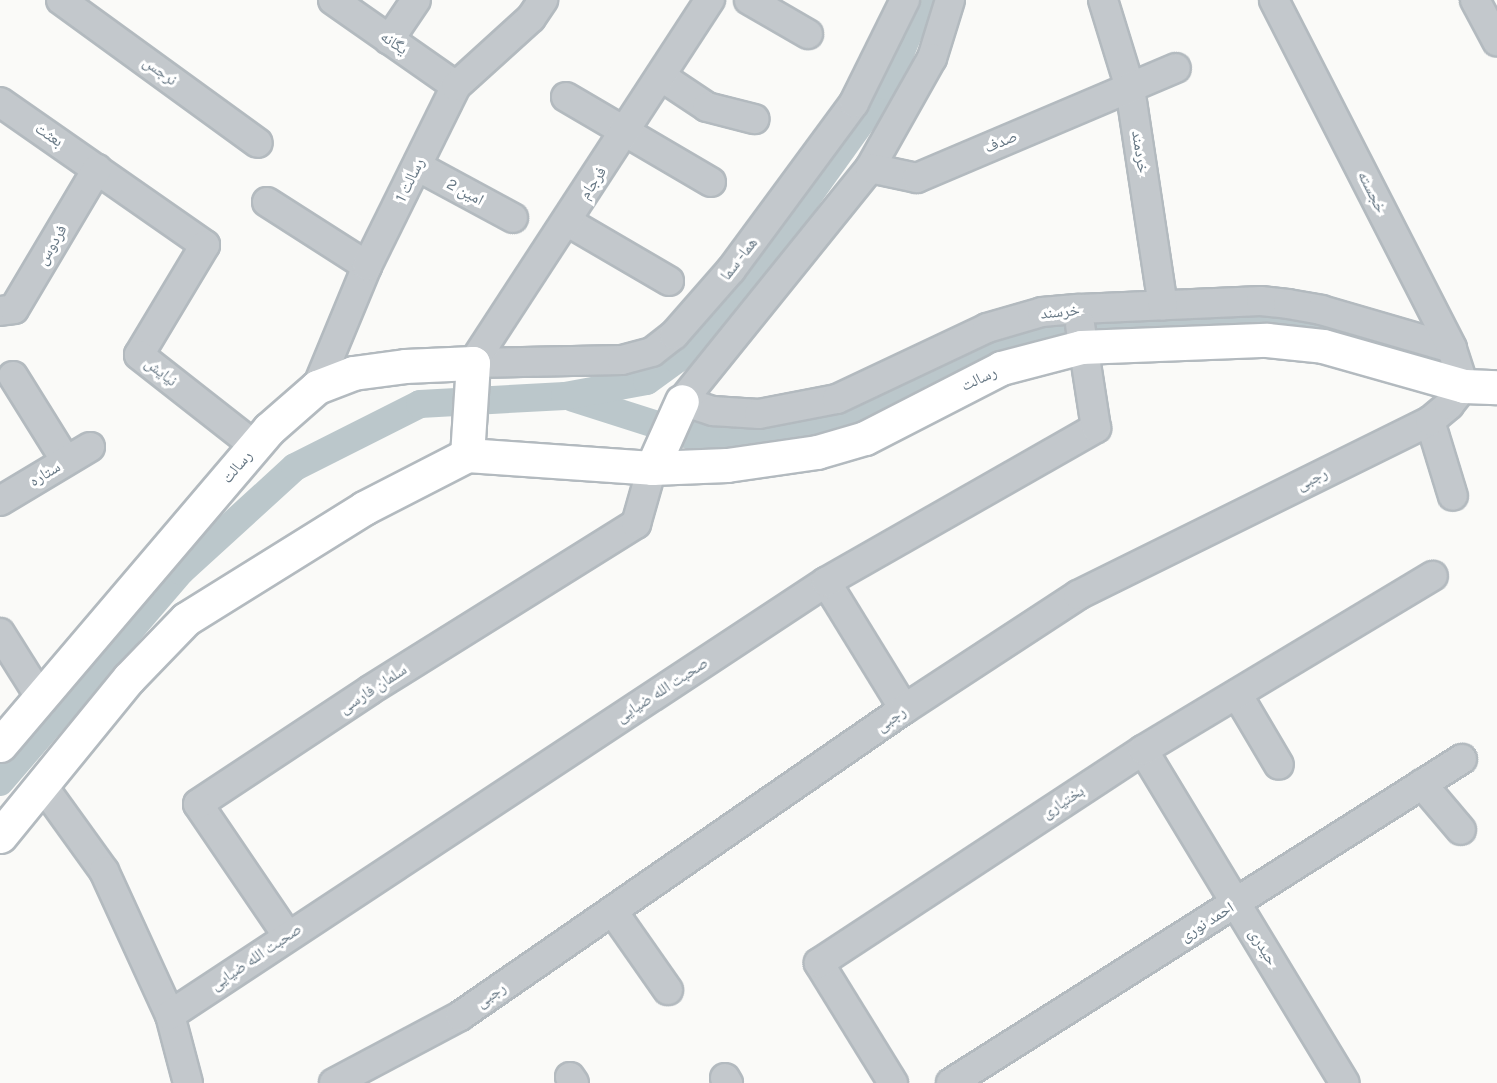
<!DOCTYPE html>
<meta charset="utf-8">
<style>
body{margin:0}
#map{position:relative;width:1497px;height:1083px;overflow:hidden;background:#fafaf8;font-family:Karla,"Noto Naskh Arabic",sans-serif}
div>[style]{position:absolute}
.canal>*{height:28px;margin:-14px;padding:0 14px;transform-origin:14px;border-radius:14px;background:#bbc7cb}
.roads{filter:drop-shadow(2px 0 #b3babf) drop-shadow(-2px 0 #b3babf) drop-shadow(0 2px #b3babf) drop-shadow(0 -2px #b3babf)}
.street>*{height:28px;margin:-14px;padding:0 14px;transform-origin:14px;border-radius:14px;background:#c3c8cc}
.secondary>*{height:33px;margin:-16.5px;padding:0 16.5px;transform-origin:16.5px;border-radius:16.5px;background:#fff}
span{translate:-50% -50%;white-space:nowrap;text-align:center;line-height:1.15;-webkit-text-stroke:6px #fff;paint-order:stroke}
.street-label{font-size:16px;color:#657683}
</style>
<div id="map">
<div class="canal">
<div style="left:573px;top:398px;width:125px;rotate:17.7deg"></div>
<div style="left:692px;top:436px;width:41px;rotate:5.6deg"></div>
<div style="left:733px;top:440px;width:120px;rotate:-12.5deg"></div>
<div style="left:850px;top:414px;width:145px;rotate:-25deg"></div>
<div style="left:981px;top:353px;width:48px;rotate:-21.8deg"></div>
<div style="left:1026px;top:335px;width:40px;rotate:-14.4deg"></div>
<div style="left:1065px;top:325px;width:194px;rotate:-2.4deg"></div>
<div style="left:1259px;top:317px;width:78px;rotate:10.3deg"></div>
<div style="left:1336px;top:331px;width:71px;rotate:18.2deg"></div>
<div style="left:0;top:782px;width:278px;rotate:-49.4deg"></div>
<div style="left:181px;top:571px;width:154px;rotate:-42.4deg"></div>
<div style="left:295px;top:467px;width:140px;rotate:-26.7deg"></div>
<div style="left:420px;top:404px;width:145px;rotate:-3.2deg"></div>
<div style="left:565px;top:396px;width:83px;rotate:-10.4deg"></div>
<div style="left:647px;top:381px;width:37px;rotate:-36deg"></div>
<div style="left:677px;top:359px;width:94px;rotate:-47.2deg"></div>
<div style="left:741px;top:290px;width:251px;rotate:-54.4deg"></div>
<div style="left:887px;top:86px;width:93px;rotate:-67.9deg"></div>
</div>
<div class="roads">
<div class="street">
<div style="left:61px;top:0;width:243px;rotate:36deg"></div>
<div style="left:333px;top:0;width:150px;rotate:35deg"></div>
<div style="left:749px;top:0;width:68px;rotate:30deg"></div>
<div style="left:950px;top:0;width:61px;rotate:107.2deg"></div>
<div style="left:932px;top:58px;width:126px;rotate:119.4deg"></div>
<div style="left:870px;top:168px;width:299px;rotate:128.9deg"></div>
<div style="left:682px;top:401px;width:33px;rotate:18deg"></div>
<div style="left:713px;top:411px;width:46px;rotate:3.7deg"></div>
<div style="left:759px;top:414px;width:79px;rotate:-10.9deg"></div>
<div style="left:837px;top:399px;width:166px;rotate:-25.3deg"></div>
<div style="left:987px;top:328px;width:57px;rotate:-16.2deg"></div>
<div style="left:1042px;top:312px;width:37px;rotate:-5deg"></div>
<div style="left:1079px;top:309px;width:182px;rotate:-2.5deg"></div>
<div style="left:1261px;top:301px;width:27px;rotate:6deg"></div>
<div style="left:1288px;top:304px;width:34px;rotate:10deg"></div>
<div style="left:1321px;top:310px;width:136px;rotate:16.2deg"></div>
<div style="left:1103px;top:0;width:92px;rotate:72.9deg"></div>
<div style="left:1130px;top:88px;width:220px;rotate:81.4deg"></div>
<div style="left:1475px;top:0;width:47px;rotate:61.8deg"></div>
<div style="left:389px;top:40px;width:48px;rotate:-56deg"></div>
<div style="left:662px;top:77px;width:54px;rotate:33.7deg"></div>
<div style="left:707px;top:107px;width:49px;rotate:14.3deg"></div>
<div style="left:566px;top:97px;width:168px;rotate:30.4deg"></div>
<div style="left:0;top:102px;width:250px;rotate:34.9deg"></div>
<div style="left:205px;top:245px;width:128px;rotate:121deg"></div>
<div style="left:139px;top:355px;width:147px;rotate:38.1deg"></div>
<div style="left:417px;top:166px;width:109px;rotate:28.4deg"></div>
<div style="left:870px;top:168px;width:48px;rotate:12deg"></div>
<div style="left:917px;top:178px;width:281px;rotate:-23deg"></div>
<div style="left:267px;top:202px;width:119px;rotate:32.6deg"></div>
<div style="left:568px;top:222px;width:117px;rotate:30.3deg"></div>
<div style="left:0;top:311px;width:14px;rotate:-8deg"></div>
<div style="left:14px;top:309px;width:163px;rotate:-59.3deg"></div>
<div style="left:473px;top:363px;width:149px;rotate:-1.2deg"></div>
<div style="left:622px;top:360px;width:31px;rotate:-15deg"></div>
<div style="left:652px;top:352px;width:28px;rotate:-38deg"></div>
<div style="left:674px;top:335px;width:86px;rotate:-48.8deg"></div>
<div style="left:731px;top:270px;width:207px;rotate:-53.6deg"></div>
<div style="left:854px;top:103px;width:115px;rotate:-63.7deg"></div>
<div style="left:473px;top:363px;width:434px;rotate:-56.9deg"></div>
<div style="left:13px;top:376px;width:100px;rotate:58.1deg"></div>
<div style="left:317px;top:387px;width:131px;rotate:-67.5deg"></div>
<div style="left:367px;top:266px;width:201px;rotate:-63.7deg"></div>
<div style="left:456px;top:86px;width:101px;rotate:-42.2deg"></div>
<div style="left:531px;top:18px;width:22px;rotate:-56deg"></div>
<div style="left:1430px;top:421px;width:78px;rotate:73deg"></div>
<div style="left:0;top:501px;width:105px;rotate:-31deg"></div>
<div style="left:826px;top:582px;width:149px;rotate:58.4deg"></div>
<div style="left:0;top:633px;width:79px;rotate:57.9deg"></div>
<div style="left:1237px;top:694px;width:82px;rotate:59.4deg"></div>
<div style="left:1143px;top:750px;width:389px;rotate:58.8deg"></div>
<div style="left:1422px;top:784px;width:60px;rotate:49.7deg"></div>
<div style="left:42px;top:785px;width:106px;rotate:54.2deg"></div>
<div style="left:104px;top:871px;width:158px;rotate:65.4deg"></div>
<div style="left:170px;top:1015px;width:70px;rotate:75.2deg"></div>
<div style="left:614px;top:913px;width:94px;rotate:55deg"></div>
<div style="left:287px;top:935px;width:158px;rotate:-124.2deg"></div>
<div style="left:198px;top:804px;width:206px;rotate:-33.5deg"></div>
<div style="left:370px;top:690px;width:314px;rotate:-32deg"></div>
<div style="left:636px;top:524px;width:58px;rotate:-74.1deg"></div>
<div style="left:170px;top:1015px;width:786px;rotate:-33.43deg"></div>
<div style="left:826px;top:582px;width:311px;rotate:-29.7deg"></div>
<div style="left:1096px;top:428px;width:104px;rotate:-98.8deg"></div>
<div style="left:570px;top:1077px;width:7px;rotate:56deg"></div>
<div style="left:725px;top:1078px;width:6px;rotate:59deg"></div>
<div style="left:334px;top:1083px;width:143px;rotate:-28deg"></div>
<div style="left:460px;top:1016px;width:540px;rotate:-34.66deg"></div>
<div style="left:904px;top:709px;width:208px;rotate:-33.2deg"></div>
<div style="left:1078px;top:595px;width:393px;rotate:-26.3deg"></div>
<div style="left:1430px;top:421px;width:25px;rotate:-40deg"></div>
<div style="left:1449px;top:405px;width:24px;rotate:-52deg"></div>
<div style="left:1464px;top:386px;width:40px;rotate:-108deg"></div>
<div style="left:1452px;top:348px;width:391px;rotate:-117.1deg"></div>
<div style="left:893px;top:1083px;width:141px;rotate:-121.7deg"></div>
<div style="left:819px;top:963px;width:388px;rotate:-33.3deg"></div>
<div style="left:1143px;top:750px;width:338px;rotate:-31deg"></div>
<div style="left:951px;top:1083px;width:605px;rotate:-32.38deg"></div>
</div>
<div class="secondary">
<div style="left:652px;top:468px;width:73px;rotate:-65.9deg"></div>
<div style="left:0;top:745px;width:415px;rotate:-49.6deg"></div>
<div style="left:269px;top:429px;width:64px;rotate:-41.2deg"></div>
<div style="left:317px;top:387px;width:39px;rotate:-21deg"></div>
<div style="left:353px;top:373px;width:52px;rotate:-7.7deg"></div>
<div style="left:405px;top:366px;width:68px;rotate:-2.5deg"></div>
<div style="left:473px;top:363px;width:92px;rotate:93.7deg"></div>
<div style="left:0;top:836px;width:204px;rotate:-50.8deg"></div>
<div style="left:129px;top:678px;width:82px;rotate:-46deg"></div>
<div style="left:186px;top:619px;width:210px;rotate:-31.9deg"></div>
<div style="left:364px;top:508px;width:116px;rotate:-27.2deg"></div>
<div style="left:467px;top:455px;width:185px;rotate:4deg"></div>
<div style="left:652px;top:468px;width:75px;rotate:-2.3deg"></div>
<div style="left:727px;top:465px;width:91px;rotate:-8.2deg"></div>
<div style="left:817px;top:452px;width:50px;rotate:-16.3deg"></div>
<div style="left:865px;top:438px;width:153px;rotate:-27.2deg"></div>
<div style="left:1001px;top:368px;width:83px;rotate:-14.7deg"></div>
<div style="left:1081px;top:347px;width:186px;rotate:-2.2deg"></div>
<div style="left:1267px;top:340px;width:56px;rotate:6.1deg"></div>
<div style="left:1323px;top:346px;width:147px;rotate:15.8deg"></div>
<div style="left:1464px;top:386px;width:33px;rotate:2deg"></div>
</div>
</div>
<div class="street-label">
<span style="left:394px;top:43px;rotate:35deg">یگانه</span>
<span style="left:160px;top:71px;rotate:36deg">نرجس</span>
<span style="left:49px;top:135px;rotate:34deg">بعثت</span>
<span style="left:1001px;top:142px;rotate:-23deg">صدف</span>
<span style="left:1140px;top:152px;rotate:81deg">خردمند</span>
<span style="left:410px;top:180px;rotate:-64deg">رسالت 1</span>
<span style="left:593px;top:183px;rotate:-56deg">فرجام</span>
<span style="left:465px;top:192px;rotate:28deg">امین 2</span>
<span style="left:1372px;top:192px;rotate:63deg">خجسته</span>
<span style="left:52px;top:245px;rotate:-59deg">فردوس</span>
<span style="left:739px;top:259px;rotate:-52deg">هما- سما</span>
<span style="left:1060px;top:312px;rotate:-6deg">خرسند</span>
<span style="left:161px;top:372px;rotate:38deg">نیایش</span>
<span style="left:979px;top:379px;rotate:-25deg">رسالت</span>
<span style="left:237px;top:467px;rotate:-50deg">رسالت</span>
<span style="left:45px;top:474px;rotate:-31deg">ستاره</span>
<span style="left:1312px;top:479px;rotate:-26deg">رجبی</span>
<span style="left:373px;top:689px;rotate:-33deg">سلمان فارسی</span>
<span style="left:662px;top:690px;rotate:-33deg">صحبت الله ضیایی</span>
<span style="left:891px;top:719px;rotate:-35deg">رجبی</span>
<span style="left:1063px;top:802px;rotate:-33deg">بختیاری</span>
<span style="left:1207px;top:922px;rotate:-32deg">احمد نوری</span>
<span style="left:1263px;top:947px;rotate:59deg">حیدری</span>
<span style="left:256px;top:957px;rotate:-34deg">صحبت الله ضیایی</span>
<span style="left:491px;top:995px;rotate:-34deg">رجبی</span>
</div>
</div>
